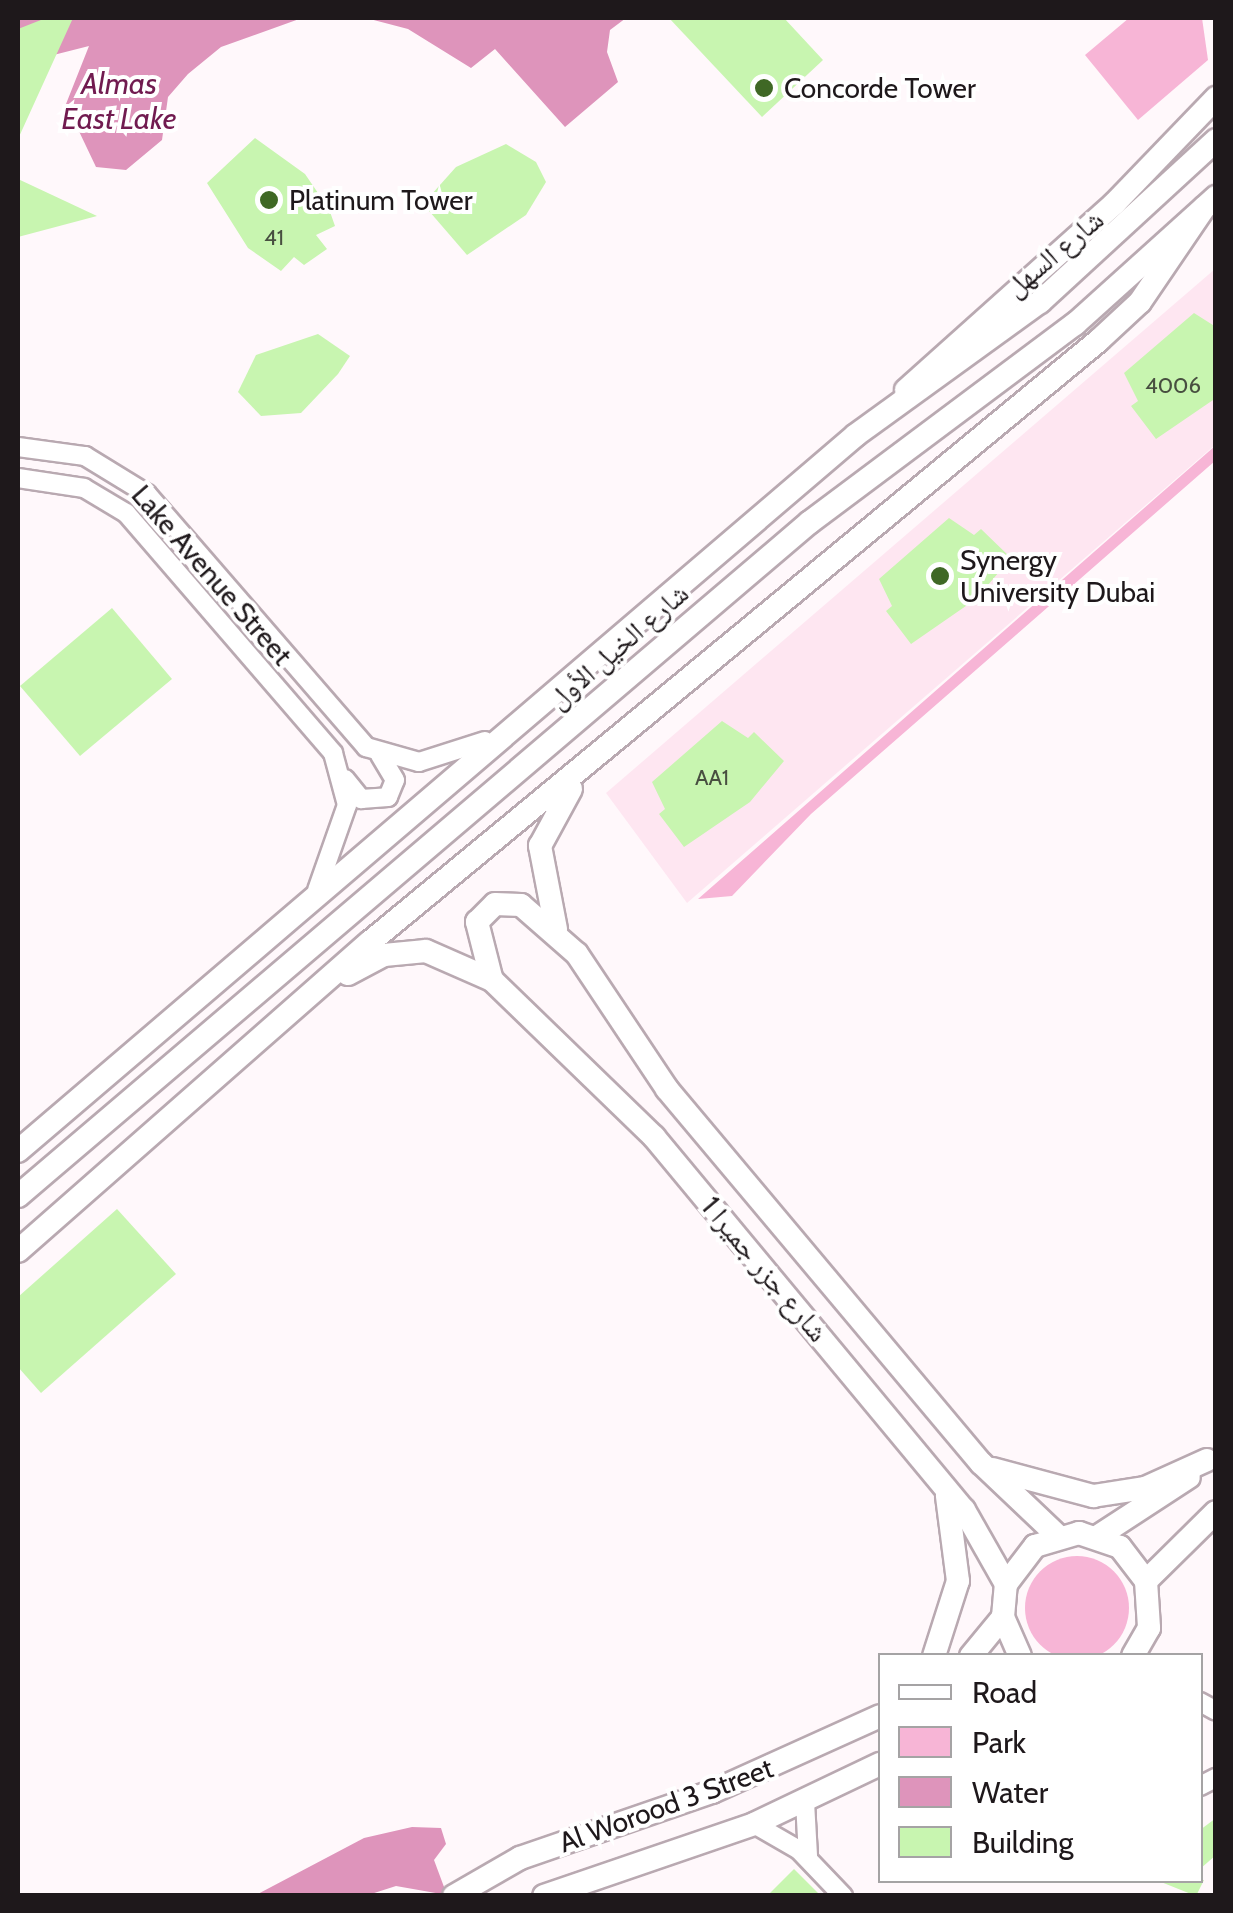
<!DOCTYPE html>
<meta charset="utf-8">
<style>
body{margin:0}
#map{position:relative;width:1233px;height:1913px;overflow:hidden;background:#fff8fb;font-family:Cabin,"Noto Naskh Arabic",sans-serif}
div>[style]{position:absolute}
.built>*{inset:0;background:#fee6f1}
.green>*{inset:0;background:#f7b5d6}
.round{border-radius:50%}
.water>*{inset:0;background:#de94bb}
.building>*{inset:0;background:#c8f5b0}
.roads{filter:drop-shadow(2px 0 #b9a9b1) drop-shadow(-2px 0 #b9a9b1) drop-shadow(0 2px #b9a9b1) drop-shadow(0 -2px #b9a9b1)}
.street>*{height:18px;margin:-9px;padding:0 9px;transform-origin:9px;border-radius:9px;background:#fff}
.secondary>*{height:22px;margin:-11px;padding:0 11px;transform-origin:11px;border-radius:11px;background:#fff}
.dots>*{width:28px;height:28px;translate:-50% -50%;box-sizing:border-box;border:5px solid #fff;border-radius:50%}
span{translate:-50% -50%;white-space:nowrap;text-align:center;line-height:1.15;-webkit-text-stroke:8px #fff;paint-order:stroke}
.number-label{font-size:22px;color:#484f40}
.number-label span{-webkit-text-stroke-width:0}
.poi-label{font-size:28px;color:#1e181b}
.left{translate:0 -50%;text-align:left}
.street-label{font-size:28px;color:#1e181b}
.water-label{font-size:30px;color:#711b50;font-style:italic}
.frame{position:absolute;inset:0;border:20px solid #1e181b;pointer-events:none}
.legend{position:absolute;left:878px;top:1653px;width:325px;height:230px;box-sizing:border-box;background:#fff;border:2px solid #a5a3a4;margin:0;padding:12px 18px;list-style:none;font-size:30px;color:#1e181b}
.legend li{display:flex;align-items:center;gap:20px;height:50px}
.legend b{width:50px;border:2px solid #a5a3a4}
</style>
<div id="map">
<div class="built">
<div style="clip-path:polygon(1215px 269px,1215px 445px,687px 903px,606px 793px)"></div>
</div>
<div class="green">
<div style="clip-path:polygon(1129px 18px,1202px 18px,1208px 60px,1138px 120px,1085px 55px)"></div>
<div style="clip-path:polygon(1215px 446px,1215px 461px,811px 814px,732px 896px,698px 899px)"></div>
<div class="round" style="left:1025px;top:1556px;width:104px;height:104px"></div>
</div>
<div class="water">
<div style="clip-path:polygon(18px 18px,302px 18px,221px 47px,188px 74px,168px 97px,162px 140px,126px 170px,96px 167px,66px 104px,89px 46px,18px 64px)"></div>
<div style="clip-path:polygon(366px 18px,626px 18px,610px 30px,607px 52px,618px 82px,565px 127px,495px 49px,471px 68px,408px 29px)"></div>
<div style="clip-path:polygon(412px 1827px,441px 1828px,446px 1844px,434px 1860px,447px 1895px,396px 1886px,368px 1895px,254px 1896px,364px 1838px)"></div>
</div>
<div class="building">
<div style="clip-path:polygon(46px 18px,73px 18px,18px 139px,18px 29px)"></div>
<div style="clip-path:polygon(669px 18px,784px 18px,823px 60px,762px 117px)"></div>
<div style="clip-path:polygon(255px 138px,305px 174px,329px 209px,335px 226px,316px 235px,327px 249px,304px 265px,294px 257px,281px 271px,248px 248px,207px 183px)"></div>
<div style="clip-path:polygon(506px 144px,536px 162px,546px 182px,526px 215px,467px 255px,423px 204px,456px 167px)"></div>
<div style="clip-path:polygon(18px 179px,97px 216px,18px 237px)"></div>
<div style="clip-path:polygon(1194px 313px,1216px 327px,1216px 398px,1156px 439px,1131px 406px,1138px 401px,1124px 373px)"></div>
<div style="clip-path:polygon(318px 334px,350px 356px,338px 374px,301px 413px,261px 416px,238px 392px,256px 355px)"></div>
<div style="clip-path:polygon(949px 518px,974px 535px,981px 529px,1011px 558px,976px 599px,911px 644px,886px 611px,892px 606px,879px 579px)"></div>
<div style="clip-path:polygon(112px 608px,172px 679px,80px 756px,20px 686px)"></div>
<div style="clip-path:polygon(722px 721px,748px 738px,754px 732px,784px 761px,750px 802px,684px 847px,659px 814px,665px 809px,652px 782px)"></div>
<div style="clip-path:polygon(117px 1209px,176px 1274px,41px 1393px,18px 1367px,18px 1297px)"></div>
<div style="clip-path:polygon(1216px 1818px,1216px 1855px,1200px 1869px,1200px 1830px)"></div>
<div style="clip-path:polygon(794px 1869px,821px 1896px,767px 1896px)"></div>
<div style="clip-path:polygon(1156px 1880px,1204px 1880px,1196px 1896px)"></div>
</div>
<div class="roads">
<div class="street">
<div style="left:18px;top:447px;width:68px;rotate:7.7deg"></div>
<div style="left:85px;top:456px;width:73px;rotate:31.5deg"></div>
<div style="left:147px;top:494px;width:335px;rotate:49.1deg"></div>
<div style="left:366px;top:747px;width:55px;rotate:15.8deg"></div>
<div style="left:419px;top:762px;width:69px;rotate:-17.7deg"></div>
<div style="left:18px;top:478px;width:67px;rotate:8.6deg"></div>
<div style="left:84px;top:488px;width:49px;rotate:30.8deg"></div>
<div style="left:126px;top:513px;width:317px;rotate:49.2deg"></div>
<div style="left:333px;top:753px;width:54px;rotate:74.9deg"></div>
<div style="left:347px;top:805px;width:90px;rotate:109.4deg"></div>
<div style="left:345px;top:779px;width:26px;rotate:51deg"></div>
<div style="left:361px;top:799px;width:27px;rotate:-4deg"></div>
<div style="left:388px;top:797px;width:18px;rotate:-68deg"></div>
<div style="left:395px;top:780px;width:29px;rotate:-121deg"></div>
<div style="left:1200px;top:1702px;width:18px;rotate:29deg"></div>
<div style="left:1200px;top:1786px;width:18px;rotate:-27deg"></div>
<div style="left:805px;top:1802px;width:54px;rotate:86.8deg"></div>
<div style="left:754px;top:1824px;width:52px;rotate:30deg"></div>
<div style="left:799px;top:1850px;width:64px;rotate:46.3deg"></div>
</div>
<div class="secondary">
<div style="left:906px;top:390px;width:280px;rotate:-41.8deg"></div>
<div style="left:1115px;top:203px;width:146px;rotate:-46.1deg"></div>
<div style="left:556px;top:929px;width:85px;rotate:-100.9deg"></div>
<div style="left:540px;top:846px;width:65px;rotate:-61.5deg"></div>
<div style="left:348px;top:974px;width:41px;rotate:-27.8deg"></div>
<div style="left:384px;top:955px;width:42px;rotate:-5.4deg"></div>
<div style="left:426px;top:951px;width:72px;rotate:23.7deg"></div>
<div style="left:492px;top:980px;width:226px;rotate:44.1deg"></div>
<div style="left:654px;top:1137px;width:485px;rotate:50.3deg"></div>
<div style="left:964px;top:1510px;width:85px;rotate:60.4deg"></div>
<div style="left:491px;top:977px;width:57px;rotate:-104.3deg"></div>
<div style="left:477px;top:922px;width:25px;rotate:-45deg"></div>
<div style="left:495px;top:904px;width:26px;rotate:2deg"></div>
<div style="left:521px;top:905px;width:74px;rotate:41.2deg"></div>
<div style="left:577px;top:954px;width:162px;rotate:56.3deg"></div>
<div style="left:667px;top:1089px;width:488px;rotate:50deg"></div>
<div style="left:981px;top:1463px;width:106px;rotate:43.5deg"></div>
<div style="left:18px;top:1151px;width:1102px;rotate:-40.51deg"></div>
<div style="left:856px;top:435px;width:227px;rotate:-35.9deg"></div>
<div style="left:1040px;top:302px;width:239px;rotate:-42.6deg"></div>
<div style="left:18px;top:1196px;width:1040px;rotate:-40.4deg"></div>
<div style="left:810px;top:522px;width:331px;rotate:-36.8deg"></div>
<div style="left:1075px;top:324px;width:190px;rotate:-42deg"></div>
<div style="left:18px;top:1251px;width:468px;rotate:-41.3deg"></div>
<div style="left:370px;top:942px;width:944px;rotate:-39.54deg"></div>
<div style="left:1098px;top:341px;width:57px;rotate:-42.9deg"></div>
<div style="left:1140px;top:302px;width:114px;rotate:-55.8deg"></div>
<div style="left:992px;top:1469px;width:105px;rotate:15deg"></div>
<div style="left:1093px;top:1496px;width:53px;rotate:-8.7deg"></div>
<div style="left:1145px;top:1488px;width:68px;rotate:-24.3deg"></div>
<div style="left:1100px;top:1535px;width:106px;rotate:-33.1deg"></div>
<div style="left:1146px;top:1581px;width:98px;rotate:-44.6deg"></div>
<div style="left:934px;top:1656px;width:79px;rotate:-72.3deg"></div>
<div style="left:958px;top:1581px;width:86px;rotate:-97.4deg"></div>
<div style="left:971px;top:1656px;width:50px;rotate:-50.6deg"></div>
<div style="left:1020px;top:1656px;width:43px;rotate:-113.6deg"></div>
<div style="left:1003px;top:1617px;width:33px;rotate:-85deg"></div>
<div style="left:1006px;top:1584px;width:48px;rotate:-52.7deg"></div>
<div style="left:1035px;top:1546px;width:46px;rotate:-16.5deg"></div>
<div style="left:1079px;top:1533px;width:43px;rotate:18.9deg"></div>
<div style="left:1120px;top:1547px;width:43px;rotate:52.6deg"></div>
<div style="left:1146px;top:1581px;width:47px;rotate:86.3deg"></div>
<div style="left:1149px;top:1628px;width:32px;rotate:120deg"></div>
<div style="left:454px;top:1896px;width:76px;rotate:-29.9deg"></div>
<div style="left:520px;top:1858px;width:203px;rotate:-19deg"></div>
<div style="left:712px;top:1792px;width:184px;rotate:-24.3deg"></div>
<div style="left:544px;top:1896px;width:222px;rotate:-18.9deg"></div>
<div style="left:754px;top:1824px;width:140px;rotate:-25.5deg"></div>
</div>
</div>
<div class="dots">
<div style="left:764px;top:88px;background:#3f6825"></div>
<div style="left:269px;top:200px;background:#3f6825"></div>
<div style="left:940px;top:576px;background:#3f6825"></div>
</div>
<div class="number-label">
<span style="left:274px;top:238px">41</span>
<span style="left:1173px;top:386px">4006</span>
<span style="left:712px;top:778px">AA1</span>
</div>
<div class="poi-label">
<span class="left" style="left:784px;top:88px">Concorde Tower</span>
<span class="left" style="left:289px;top:200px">Platinum Tower</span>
<span class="left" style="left:960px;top:576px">Synergy<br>University Dubai</span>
</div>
<div class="street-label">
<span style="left:1054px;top:253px;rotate:-40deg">شارع السهل</span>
<span style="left:212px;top:575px;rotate:49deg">Lake Avenue Street</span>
<span style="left:618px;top:646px;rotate:-41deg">شارع الخيل الأول</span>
<span style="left:765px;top:1269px;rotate:50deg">شارع جزر جميرا 1</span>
<span style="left:666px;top:1805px;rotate:-20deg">Al Worood 3 Street</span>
</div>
<div class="water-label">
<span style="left:119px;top:101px">Almas<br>East Lake</span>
</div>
<div class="frame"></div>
<ul class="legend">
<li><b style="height:12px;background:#fff"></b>Road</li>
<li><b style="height:28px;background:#f7b5d6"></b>Park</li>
<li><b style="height:28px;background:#de94bb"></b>Water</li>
<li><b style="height:28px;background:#c8f5b0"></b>Building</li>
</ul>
</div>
